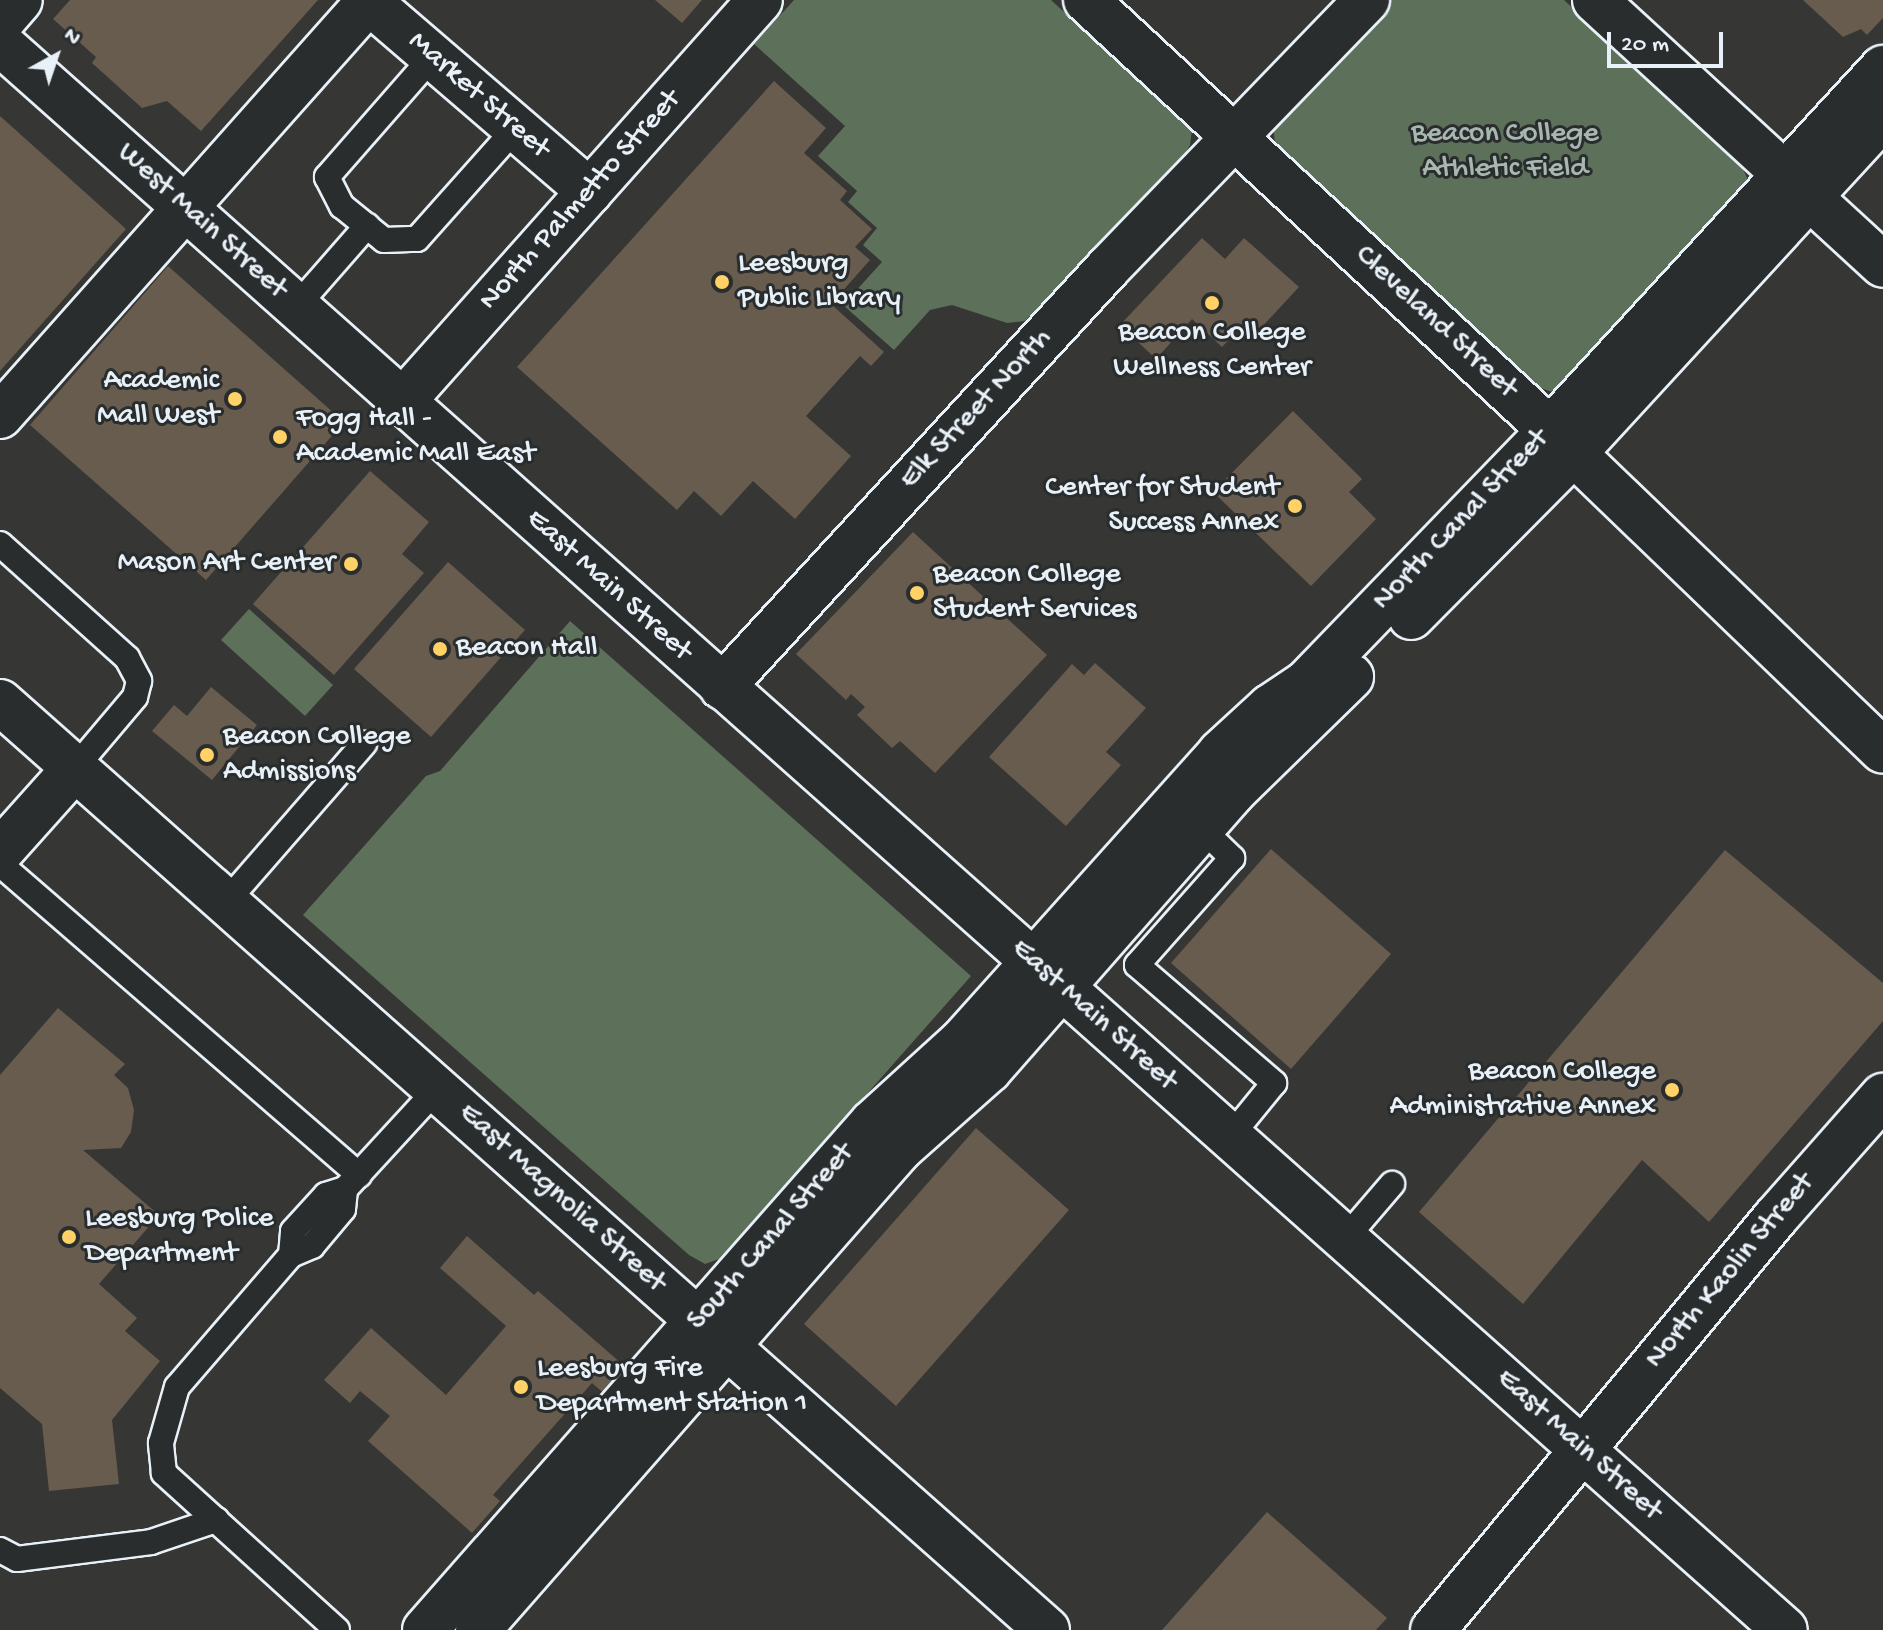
<!DOCTYPE html>
<style>
body{margin:0}
#map{position:relative;width:1883px;height:1630px;overflow:hidden;background:#363634;font-family:"Gochi Hand",sans-serif}
div>[style]{position:absolute}
.green>*{inset:0;background:#5d705a}
.building>*{inset:0;background:#675c4e}
.roads{filter:drop-shadow(2px 0 #e8f1f8) drop-shadow(-2px 0 #e8f1f8) drop-shadow(0 2px #e8f1f8) drop-shadow(0 -2px #e8f1f8)}
.service>*{height:24px;margin:-12px;padding:0 12px;transform-origin:12px;border-radius:12px;background:#2a2d2e}
.minor>*{height:44px;margin:-22px;padding:0 22px;transform-origin:22px;border-radius:22px;background:#2a2d2e}
.tertiary>*{height:44px;margin:-22px;padding:0 22px;transform-origin:22px;border-radius:22px;background:#2a2d2e}
.secondary>*{height:44px;margin:-22px;padding:0 22px;transform-origin:22px;border-radius:22px;background:#2a2d2e}
.dots>*{width:22px;height:22px;translate:-50% -50%;box-sizing:border-box;border:4px solid #2a2d2e;border-radius:50%}
span{translate:-50% -50%;white-space:nowrap;text-align:center;line-height:1.15;-webkit-text-stroke:6px #2a2d2e;paint-order:stroke}
.street-label{font-size:30px;color:#e8f1f8}
.park-label{font-size:30px;color:#a9b7b1}
.poi-label{font-size:30px;color:#e8f1f8}
.left{translate:0 -50%;text-align:left}
.right{translate:-100% -50%;text-align:right}
.north{position:absolute;left:16px;top:16px;width:80px;height:80px;-webkit-text-stroke:6px #2a2d2e;paint-order:stroke;rotate:40deg;font-size:22px;font-weight:700;line-height:32px;text-align:center;color:#e8f1f8}
.north::after{content:'';display:block;margin:auto;width:28px;height:36px;background:#e8f1f8;clip-path:polygon(50% 0,100% 100%,50% 72%,0 100%)}
.scale{position:absolute;left:1607px;top:32px;width:116px;height:36px;box-sizing:border-box;border:4px solid #e8f1f8;border-top:0;padding-left:10px;font-size:24px;line-height:28px;white-space:nowrap;color:#e8f1f8;-webkit-text-stroke:6px #2a2d2e;paint-order:stroke}
</style>
<div id="map">
<div class="green">
<div style="clip-path:polygon(794px 0,1051px 0,1192px 130px,1190px 145px,1181px 161px,1025px 321px,1007px 323px,952px 305px,930px 310px,894px 350px,843px 305px,882px 262px,863px 245px,877px 228px,848px 202px,857px 191px,818px 156px,845px 126px,754px 44px)"></div>
<div style="clip-path:polygon(1387px 0,1564px 0,1741px 165px,1750px 184px,1570px 386px,1552px 392px,1529px 384px,1275px 143px,1273px 125px)"></div>
<div style="clip-path:polygon(249px 609px,333px 685px,305px 716px,221px 640px)"></div>
<div style="clip-path:polygon(570px 621px,971px 976px,722px 1258px,705px 1264px,689px 1255px,303px 915px,426px 776px,440px 771px)"></div>
</div>
<div class="building">
<div style="clip-path:polygon(70px 0,318px 0,201px 131px,167px 101px,142px 108px,92px 63px,96px 57px,53px 19px)"></div>
<div style="clip-path:polygon(655px 0,702px 0,682px 23px)"></div>
<div style="clip-path:polygon(1803px 0,1883px 0,1883px 18px,1867px 35px,1861px 29px,1843px 37px)"></div>
<div style="clip-path:polygon(774px 81px,826px 128px,804px 153px,847px 191px,840px 200px,872px 229px,855px 247px,870px 260px,831px 304px,884px 352px,871px 366px,860px 356px,806px 416px,851px 456px,795px 519px,753px 481px,721px 516px,694px 491px,677px 510px,517px 367px)"></div>
<div style="clip-path:polygon(0 116px,126px 229px,0 371px)"></div>
<div style="clip-path:polygon(1202px 238px,1225px 259px,1244px 238px,1299px 287px,1259px 330px,1248px 320px,1222px 347px,1192px 319px,1156px 359px,1120px 325px)"></div>
<div style="clip-path:polygon(168px 266px,344px 422px,206px 580px,30px 425px)"></div>
<div style="clip-path:polygon(1293px 411px,1362px 479px,1349px 492px,1376px 519px,1311px 586px,1213px 492px)"></div>
<div style="clip-path:polygon(370px 471px,429px 522px,402px 554px,424px 573px,334px 675px,253px 604px)"></div>
<div style="clip-path:polygon(913px 532px,1047px 655px,935px 773px,900px 741px,892px 748px,857px 715px,865px 707px,851px 694px,846px 700px,796px 654px)"></div>
<div style="clip-path:polygon(448px 562px,525px 630px,431px 737px,354px 669px)"></div>
<div style="clip-path:polygon(1095px 663px,1146px 708px,1106px 752px,1121px 765px,1066px 826px,989px 757px,1072px 664px,1084px 675px)"></div>
<div style="clip-path:polygon(211px 687px,257px 725px,212px 780px,152px 731px,174px 705px,187px 716px)"></div>
<div style="clip-path:polygon(1271px 849px,1391px 954px,1291px 1069px,1171px 963px)"></div>
<div style="clip-path:polygon(1725px 850px,1883px 983px,1883px 1021px,1709px 1222px,1642px 1160px,1523px 1304px,1419px 1212px)"></div>
<div style="clip-path:polygon(58px 1008px,125px 1064px,114px 1075px,128px 1088px,134px 1110px,131px 1132px,121px 1148px,83px 1150px,159px 1215px,99px 1284px,137px 1318px,125px 1331px,160px 1361px,112px 1420px,119px 1484px,49px 1491px,42px 1424px,0 1388px,0 1075px)"></div>
<div style="clip-path:polygon(976px 1128px,1069px 1210px,896px 1406px,804px 1324px)"></div>
<div style="clip-path:polygon(467px 1236px,534px 1295px,538px 1291px,629px 1370px,607px 1396px,592px 1383px,493px 1495px,500px 1501px,472px 1533px,368px 1441px,390px 1416px,360px 1391px,350px 1403px,324px 1380px,371px 1328px,446px 1395px,506px 1326px,440px 1268px)"></div>
<div style="clip-path:polygon(1267px 1512px,1387px 1618px,1376px 1630px,1162px 1630px)"></div>
</div>
<div class="roads">
<div class="service">
<div style="left:433px;top:56px;width:161px;rotate:131.2deg"></div>
<div style="left:327px;top:177px;width:33px;rotate:63deg"></div>
<div style="left:342px;top:206px;width:54px;rotate:39deg"></div>
<div style="left:384px;top:240px;width:33px;rotate:-2deg"></div>
<div style="left:417px;top:239px;width:149px;rotate:-48.3deg"></div>
<div style="left:296px;top:307px;width:108px;rotate:-48.8deg"></div>
<div style="left:0;top:544px;width:171px;rotate:41.9deg"></div>
<div style="left:127px;top:658px;width:26px;rotate:62deg"></div>
<div style="left:139px;top:681px;width:16px;rotate:104deg"></div>
<div style="left:135px;top:697px;width:93px;rotate:130.2deg"></div>
<div style="left:1195px;top:822px;width:52px;rotate:44.2deg"></div>
<div style="left:1232px;top:858px;width:143px;rotate:131.6deg"></div>
<div style="left:1137px;top:965px;width:181px;rotate:40.7deg"></div>
<div style="left:1274px;top:1083px;width:70px;rotate:129.2deg"></div>
<div style="left:0;top:864px;width:475px;rotate:40.9deg"></div>
<div style="left:226px;top:902px;width:210px;rotate:-48.9deg"></div>
<div style="left:1344px;top:1240px;width:74px;rotate:-49.4deg"></div>
<div style="left:291px;top:1255px;width:24px;rotate:-85deg"></div>
<div style="left:293px;top:1231px;width:49px;rotate:-47.5deg"></div>
<div style="left:326px;top:1195px;width:20px;rotate:-18deg"></div>
<div style="left:345px;top:1189px;width:136px;rotate:-47.4deg"></div>
<div style="left:0;top:1550px;width:19px;rotate:28deg"></div>
<div style="left:17px;top:1559px;width:135px;rotate:-7.2deg"></div>
<div style="left:151px;top:1542px;width:69px;rotate:-18.7deg"></div>
<div style="left:337px;top:1630px;width:234px;rotate:-137.8deg"></div>
<div style="left:164px;top:1473px;width:30px;rotate:-96deg"></div>
<div style="left:161px;top:1443px;width:58px;rotate:-74.1deg"></div>
<div style="left:177px;top:1387px;width:174px;rotate:-49.2deg"></div>
<div style="left:291px;top:1255px;width:23px;rotate:-23deg"></div>
<div style="left:312px;top:1246px;width:48px;rotate:-50deg"></div>
<div style="left:343px;top:1209px;width:20px;rotate:-84deg"></div>
</div>
<div class="minor">
<div style="left:367px;top:0;width:294px;rotate:40.7deg"></div>
<div style="left:1086px;top:0;width:611px;rotate:42.81deg"></div>
<div style="left:1534px;top:415px;width:484px;rotate:43.9deg"></div>
<div style="left:1595px;top:0;width:391px;rotate:42.6deg"></div>
<div style="left:0;top:23px;width:30px;rotate:-49deg"></div>
<div style="left:402px;top:402px;width:538px;rotate:-48.31deg"></div>
<div style="left:0;top:416px;width:557px;rotate:-48.35deg"></div>
<div style="left:722px;top:687px;width:570px;rotate:-47.35deg"></div>
<div style="left:1108px;top:268px;width:373px;rotate:-46deg"></div>
<div style="left:0;top:702px;width:1399px;rotate:41.55deg"></div>
<div style="left:0;top:852px;width:113px;rotate:-48.2deg"></div>
<div style="left:1433px;top:1630px;width:537px;rotate:-50.29deg"></div>
<div style="left:1776px;top:1217px;width:162px;rotate:-48.5deg"></div>
</div>
<div class="tertiary">
<div style="left:1411px;top:617px;width:231px;rotate:-45.2deg"></div>
<div style="left:1574px;top:453px;width:456px;rotate:-47.4deg"></div>
<div style="left:425px;top:1630px;width:676px;rotate:-48.6deg"></div>
<div style="left:872px;top:1123px;width:122px;rotate:-42.3deg"></div>
<div style="left:962px;top:1041px;width:387px;rotate:-48.1deg"></div>
<div style="left:1220px;top:753px;width:68px;rotate:-42.6deg"></div>
<div style="left:1270px;top:707px;width:43px;rotate:-33.7deg"></div>
<div style="left:1306px;top:683px;width:351px;rotate:-46deg"></div>
<div style="left:1550px;top:430px;width:492px;rotate:-47.4deg"></div>
<div style="left:478px;top:1630px;width:640px;rotate:-48.74deg"></div>
<div style="left:900px;top:1149px;width:119px;rotate:-41.6deg"></div>
<div style="left:989px;top:1070px;width:370px;rotate:-48.7deg"></div>
<div style="left:1233px;top:792px;width:165px;rotate:-44.3deg"></div>
</div>
<div class="secondary">
<div style="left:0;top:43px;width:2388px;rotate:41.64deg"></div>
</div>
</div>
<div class="dots">
<div style="left:722px;top:282px;background:#ffd166"></div>
<div style="left:1212px;top:303px;background:#ffd166"></div>
<div style="left:235px;top:399px;background:#ffd166"></div>
<div style="left:280px;top:437px;background:#ffd166"></div>
<div style="left:1295px;top:506px;background:#ffd166"></div>
<div style="left:351px;top:564px;background:#ffd166"></div>
<div style="left:917px;top:593px;background:#ffd166"></div>
<div style="left:440px;top:649px;background:#ffd166"></div>
<div style="left:207px;top:755px;background:#ffd166"></div>
<div style="left:1672px;top:1090px;background:#ffd166"></div>
<div style="left:69px;top:1237px;background:#ffd166"></div>
<div style="left:521px;top:1387px;background:#ffd166"></div>
</div>
<div class="street-label">
<span style="left:478px;top:96px;rotate:41deg">Market Street</span>
<span style="left:581px;top:201px;rotate:-48deg">North Palmetto Street</span>
<span style="left:201px;top:222px;rotate:42deg">West Main Street</span>
<span style="left:1435px;top:323px;rotate:43deg">Cleveland Street</span>
<span style="left:977px;top:410px;rotate:-47deg">Elk Street North</span>
<span style="left:1462px;top:521px;rotate:-46deg">North Canal Street</span>
<span style="left:608px;top:586px;rotate:42deg">East Main Street</span>
<span style="left:1093px;top:1016px;rotate:42deg">East Main Street</span>
<span style="left:561px;top:1199px;rotate:42deg">East Magnolia Street</span>
<span style="left:772px;top:1238px;rotate:-49deg">South Canal Street</span>
<span style="left:1731px;top:1272px;rotate:-50deg">North Kaolin Street</span>
<span style="left:1578px;top:1446px;rotate:42deg">East Main Street</span>
</div>
<div class="park-label">
<span style="left:1505px;top:152px">Beacon College<br>Athletic Field</span>
</div>
<div class="poi-label">
<span class="left" style="left:738px;top:282px">Leesburg<br>Public Library</span>
<span style="left:1212px;top:351px">Beacon College<br>Wellness Center</span>
<span class="right" style="left:219px;top:399px">Academic<br>Mall West</span>
<span class="left" style="left:296px;top:437px">Fogg Hall -<br>Academic Mall East</span>
<span class="right" style="left:1279px;top:506px">Center for Student<br>Success Annex</span>
<span class="right" style="left:335px;top:564px">Mason Art Center</span>
<span class="left" style="left:933px;top:593px">Beacon College<br>Student Services</span>
<span class="left" style="left:456px;top:649px">Beacon Hall</span>
<span class="left" style="left:223px;top:755px">Beacon College<br>Admissions</span>
<span class="right" style="left:1656px;top:1090px">Beacon College<br>Administrative Annex</span>
<span class="left" style="left:85px;top:1237px">Leesburg Police<br>Department</span>
<span class="left" style="left:537px;top:1387px">Leesburg Fire<br>Department Station 1</span>
</div>
<div class="north">N</div>
<div class="scale">20 m</div>
</div>
